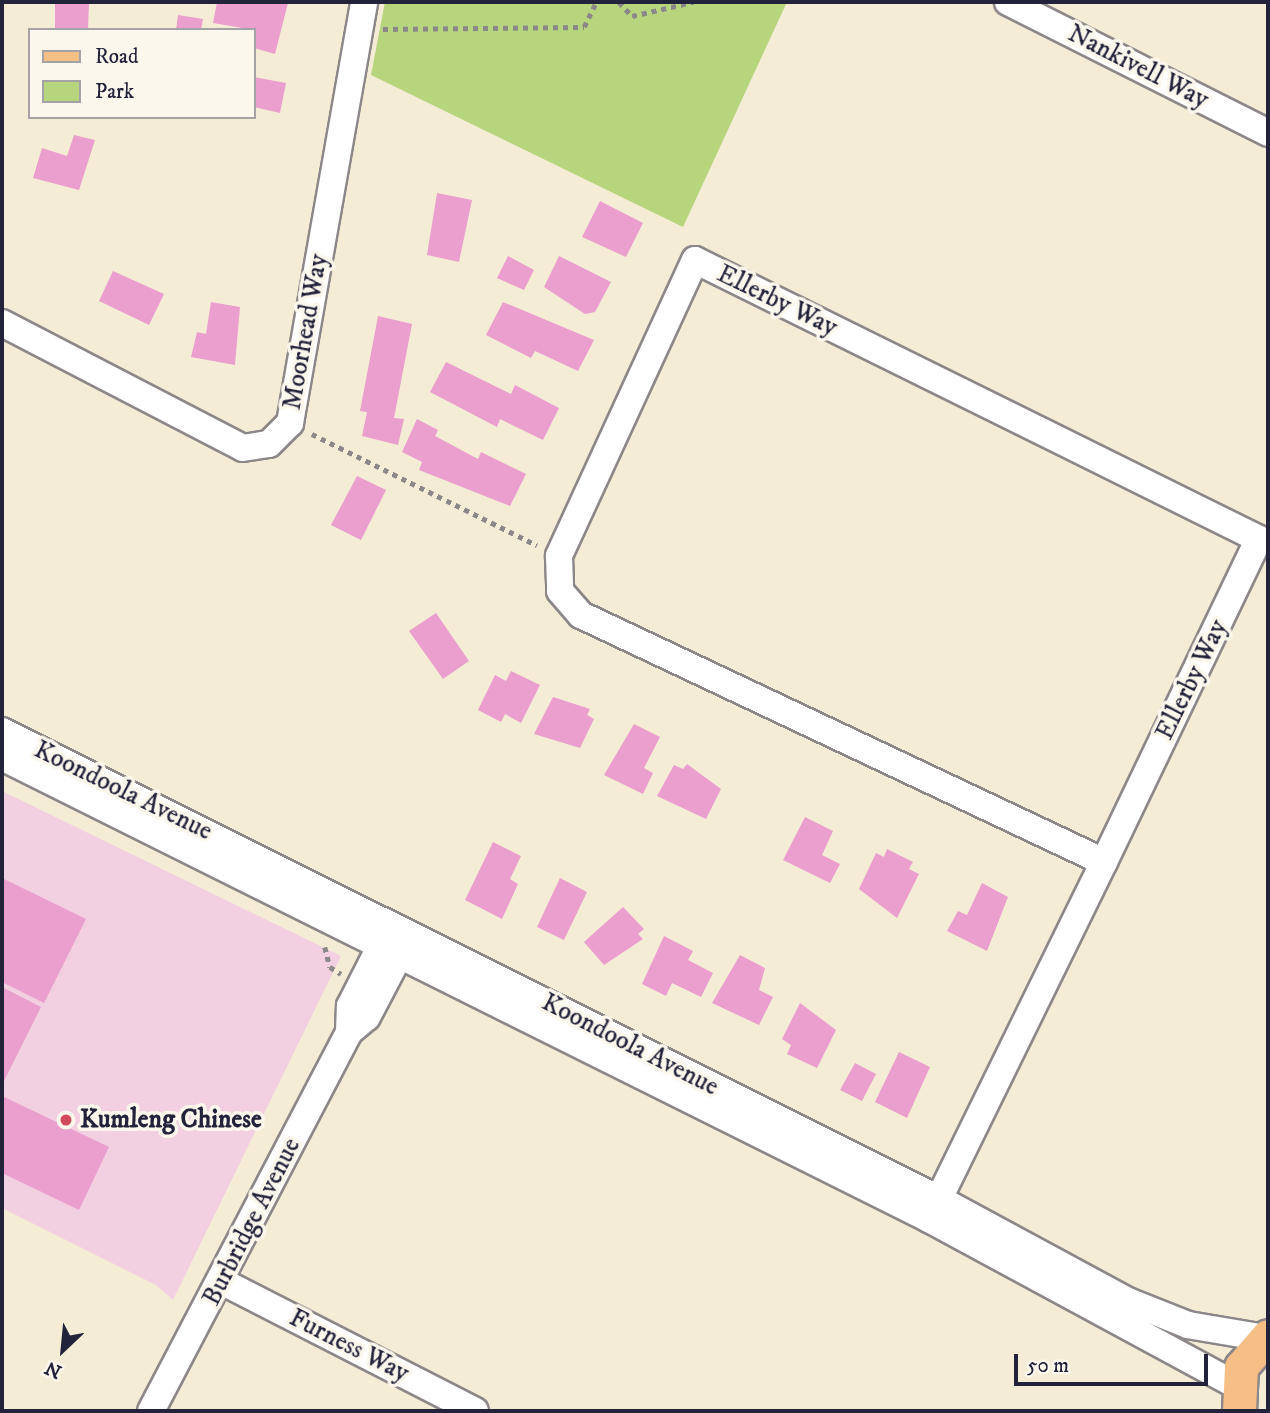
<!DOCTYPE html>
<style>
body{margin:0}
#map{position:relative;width:1270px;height:1413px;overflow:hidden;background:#f5ecd6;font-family:"IM FELL DW Pica",serif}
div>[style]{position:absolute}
.built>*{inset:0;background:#f2cfe1}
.green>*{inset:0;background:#b6d57c}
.building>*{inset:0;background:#ea9fce}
.path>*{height:4.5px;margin-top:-2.25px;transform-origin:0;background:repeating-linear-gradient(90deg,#8c8788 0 5px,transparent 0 10px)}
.roads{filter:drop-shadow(2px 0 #8c8788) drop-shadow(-2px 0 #8c8788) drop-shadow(0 2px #8c8788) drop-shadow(0 -2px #8c8788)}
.minor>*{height:26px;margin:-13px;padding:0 13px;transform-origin:13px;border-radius:13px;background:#fff}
.major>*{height:33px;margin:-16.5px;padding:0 16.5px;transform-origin:16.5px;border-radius:16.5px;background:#f5bf86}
.dots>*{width:19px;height:19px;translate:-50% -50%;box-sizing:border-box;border:4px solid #fbf7ec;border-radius:50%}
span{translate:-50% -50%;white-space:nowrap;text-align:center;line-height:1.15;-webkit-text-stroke:7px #fbf7ec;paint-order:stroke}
.street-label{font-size:26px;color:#22223b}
.poi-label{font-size:26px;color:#22223b;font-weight:700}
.left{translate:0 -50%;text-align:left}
.frame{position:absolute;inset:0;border:4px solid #22223b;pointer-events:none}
.legend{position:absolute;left:28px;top:28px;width:228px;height:91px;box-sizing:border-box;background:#fbf7ec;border:2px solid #a4a2a5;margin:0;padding:9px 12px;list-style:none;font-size:21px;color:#22223b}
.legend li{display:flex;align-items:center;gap:14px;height:35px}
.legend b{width:35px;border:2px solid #a4a2a5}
.north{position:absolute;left:28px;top:1315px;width:70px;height:70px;-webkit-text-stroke:5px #fbf7ec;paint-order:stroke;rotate:206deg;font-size:19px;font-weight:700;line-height:28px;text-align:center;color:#22223b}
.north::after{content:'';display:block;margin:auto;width:24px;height:32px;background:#22223b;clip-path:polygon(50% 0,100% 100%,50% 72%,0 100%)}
.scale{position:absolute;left:1014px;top:1354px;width:194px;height:32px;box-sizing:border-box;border:4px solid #22223b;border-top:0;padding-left:9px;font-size:21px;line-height:24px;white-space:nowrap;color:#22223b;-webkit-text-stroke:5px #fbf7ec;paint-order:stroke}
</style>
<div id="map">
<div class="built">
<div style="clip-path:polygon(2px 791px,341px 956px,173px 1300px,156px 1285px,2px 1208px)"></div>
</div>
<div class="green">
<div style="clip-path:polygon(385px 2px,787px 2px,683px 227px,371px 75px)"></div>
</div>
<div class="building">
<div style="clip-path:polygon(55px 2px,89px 2px,88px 30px,55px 30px)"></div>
<div style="clip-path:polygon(217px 2px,288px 3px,275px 54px,254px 48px,254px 30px,213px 23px)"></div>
<div style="clip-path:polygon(178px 15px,203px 19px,201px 30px,176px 30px)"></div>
<div style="clip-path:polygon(254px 77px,286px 83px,280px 113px,254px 107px)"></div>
<div style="clip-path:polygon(74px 135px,95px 140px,79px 190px,33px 178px,42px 148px,67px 156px)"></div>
<div style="clip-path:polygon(437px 193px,472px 200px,459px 262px,427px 255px)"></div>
<div style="clip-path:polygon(600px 201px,643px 223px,626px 257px,582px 237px)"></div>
<div style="clip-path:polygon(508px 256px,534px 270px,524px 290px,497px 278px)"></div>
<div style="clip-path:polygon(559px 256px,611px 282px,595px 312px,585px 314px,544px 287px)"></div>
<div style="clip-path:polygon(113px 271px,164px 294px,149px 325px,99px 301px)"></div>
<div style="clip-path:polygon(211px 302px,240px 307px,235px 365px,191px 357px,197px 332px,206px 334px)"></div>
<div style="clip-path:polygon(503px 302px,594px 340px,578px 371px,535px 351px,531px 358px,486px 335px)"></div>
<div style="clip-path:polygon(378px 316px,412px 324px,394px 418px,404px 419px,398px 445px,362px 436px,367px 412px,360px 411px)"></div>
<div style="clip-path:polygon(446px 362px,511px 394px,515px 385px,559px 408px,543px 440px,500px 419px,497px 427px,430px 392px)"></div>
<div style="clip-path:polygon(417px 419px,438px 430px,435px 436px,478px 459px,481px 452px,526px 474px,510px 506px,419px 470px,422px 462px,402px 452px)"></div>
<div style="clip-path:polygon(357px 476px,386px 490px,361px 540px,331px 525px)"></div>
<div style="clip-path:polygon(436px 613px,469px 661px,443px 679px,409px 631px)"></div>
<div style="clip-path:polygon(511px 671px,540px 685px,521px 723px,505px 714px,501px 722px,478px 710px,495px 675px,506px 681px)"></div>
<div style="clip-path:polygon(553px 697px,590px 709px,587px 715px,594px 719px,580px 748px,534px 734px)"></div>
<div style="clip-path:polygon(634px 724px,660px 737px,644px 768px,653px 773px,643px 794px,604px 775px)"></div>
<div style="clip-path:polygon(687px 764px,721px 789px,706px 819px,657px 796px,674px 765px,683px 769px)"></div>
<div style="clip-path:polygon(805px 817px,833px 831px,822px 855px,840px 864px,830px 883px,783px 860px)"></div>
<div style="clip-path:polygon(493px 842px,521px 856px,510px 879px,518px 884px,502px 919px,465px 900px)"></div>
<div style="clip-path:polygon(887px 849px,913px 862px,909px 869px,919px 874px,897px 918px,859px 889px,876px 853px,884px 857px)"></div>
<div style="clip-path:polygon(560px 878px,587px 892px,564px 940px,537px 927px)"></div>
<div style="clip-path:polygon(4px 879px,86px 919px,44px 1003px,2px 982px)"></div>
<div style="clip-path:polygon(982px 883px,1008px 897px,987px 951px,947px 931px,958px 911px,967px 915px)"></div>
<div style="clip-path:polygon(623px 907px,644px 929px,638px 934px,643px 939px,604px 965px,584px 942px)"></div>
<div style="clip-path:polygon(664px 936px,693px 951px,688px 960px,713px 973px,701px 997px,672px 983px,666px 996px,642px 984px)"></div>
<div style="clip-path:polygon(740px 955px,765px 968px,759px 990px,773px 997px,759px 1025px,712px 1003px)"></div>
<div style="clip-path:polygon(2px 987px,41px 1007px,2px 1085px)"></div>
<div style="clip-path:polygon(800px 1003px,836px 1030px,817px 1068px,787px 1054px,791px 1045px,782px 1039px)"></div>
<div style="clip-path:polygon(899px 1052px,930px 1067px,907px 1118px,875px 1102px)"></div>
<div style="clip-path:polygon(855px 1063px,876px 1074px,862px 1101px,840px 1090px)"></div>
<div style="clip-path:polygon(2px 1096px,109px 1147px,79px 1210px,2px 1173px)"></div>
</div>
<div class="path">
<div style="left:619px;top:2px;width:19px;rotate:47deg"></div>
<div style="left:632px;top:16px;width:63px;rotate:-12.9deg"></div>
<div style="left:383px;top:29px;width:201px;rotate:-0.6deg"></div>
<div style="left:584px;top:27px;width:28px;rotate:-64deg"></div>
<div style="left:312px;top:434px;width:251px;rotate:26.3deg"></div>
<div style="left:325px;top:947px;width:21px;rotate:76deg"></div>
<div style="left:330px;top:967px;width:13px;rotate:32deg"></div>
</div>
<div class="roads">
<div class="minor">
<div style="left:1008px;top:2px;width:291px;rotate:26.7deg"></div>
<div style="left:2px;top:323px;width:271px;rotate:27.4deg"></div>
<div style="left:243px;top:448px;width:26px;rotate:-9deg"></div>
<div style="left:269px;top:444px;width:30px;rotate:-45deg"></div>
<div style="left:290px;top:423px;width:427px;rotate:-80deg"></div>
<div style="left:2px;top:731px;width:1047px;rotate:26.54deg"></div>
<div style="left:939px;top:1199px;width:215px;rotate:28.4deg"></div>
<div style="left:1128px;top:1301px;width:65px;rotate:21.8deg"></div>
<div style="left:1188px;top:1325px;width:78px;rotate:9.6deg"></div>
<div style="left:2px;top:757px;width:1036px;rotate:26.49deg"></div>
<div style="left:929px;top:1219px;width:349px;rotate:28.4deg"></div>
<div style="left:349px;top:1032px;width:26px;rotate:-88deg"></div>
<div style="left:350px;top:1006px;width:84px;rotate:-63.1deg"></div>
<div style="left:929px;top:1219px;width:398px;rotate:-63.9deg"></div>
<div style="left:1104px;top:862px;width:358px;rotate:-64.4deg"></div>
<div style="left:1259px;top:539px;width:629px;rotate:-153.68deg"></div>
<div style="left:695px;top:260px;width:326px;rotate:114.7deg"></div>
<div style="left:559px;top:556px;width:35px;rotate:88deg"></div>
<div style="left:560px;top:591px;width:32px;rotate:49deg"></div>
<div style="left:581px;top:615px;width:578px;rotate:25.28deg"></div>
<div style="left:223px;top:1282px;width:283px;rotate:27.1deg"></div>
<div style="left:151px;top:1411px;width:428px;rotate:-62.4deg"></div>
<div style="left:349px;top:1032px;width:23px;rotate:-40deg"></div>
<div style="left:367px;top:1017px;width:88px;rotate:-62.3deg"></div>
</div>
<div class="major">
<div style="left:1239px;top:1411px;width:44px;rotate:-87.4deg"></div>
<div style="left:1241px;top:1367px;width:41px;rotate:-48.9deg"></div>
</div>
</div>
<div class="dots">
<div style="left:66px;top:1120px;background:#d1495b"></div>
</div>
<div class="street-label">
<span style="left:1138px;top:67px;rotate:27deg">Nankivell Way</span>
<span style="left:777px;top:301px;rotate:26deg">Ellerby Way</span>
<span style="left:306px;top:332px;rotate:-80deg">Moorhead Way</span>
<span style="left:1192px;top:680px;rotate:-64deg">Ellerby Way</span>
<span style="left:123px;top:791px;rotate:26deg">Koondoola Avenue</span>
<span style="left:630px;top:1045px;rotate:27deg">Koondoola Avenue</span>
<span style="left:252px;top:1222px;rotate:-63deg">Burbridge Avenue</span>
<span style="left:349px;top:1346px;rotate:27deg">Furness Way</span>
</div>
<div class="poi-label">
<span class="left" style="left:80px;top:1120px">Kumleng Chinese</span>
</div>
<div class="frame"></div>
<ul class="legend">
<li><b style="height:9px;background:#f5bf86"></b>Road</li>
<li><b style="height:19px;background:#b6d57c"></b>Park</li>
</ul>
<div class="north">N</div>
<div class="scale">50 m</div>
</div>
